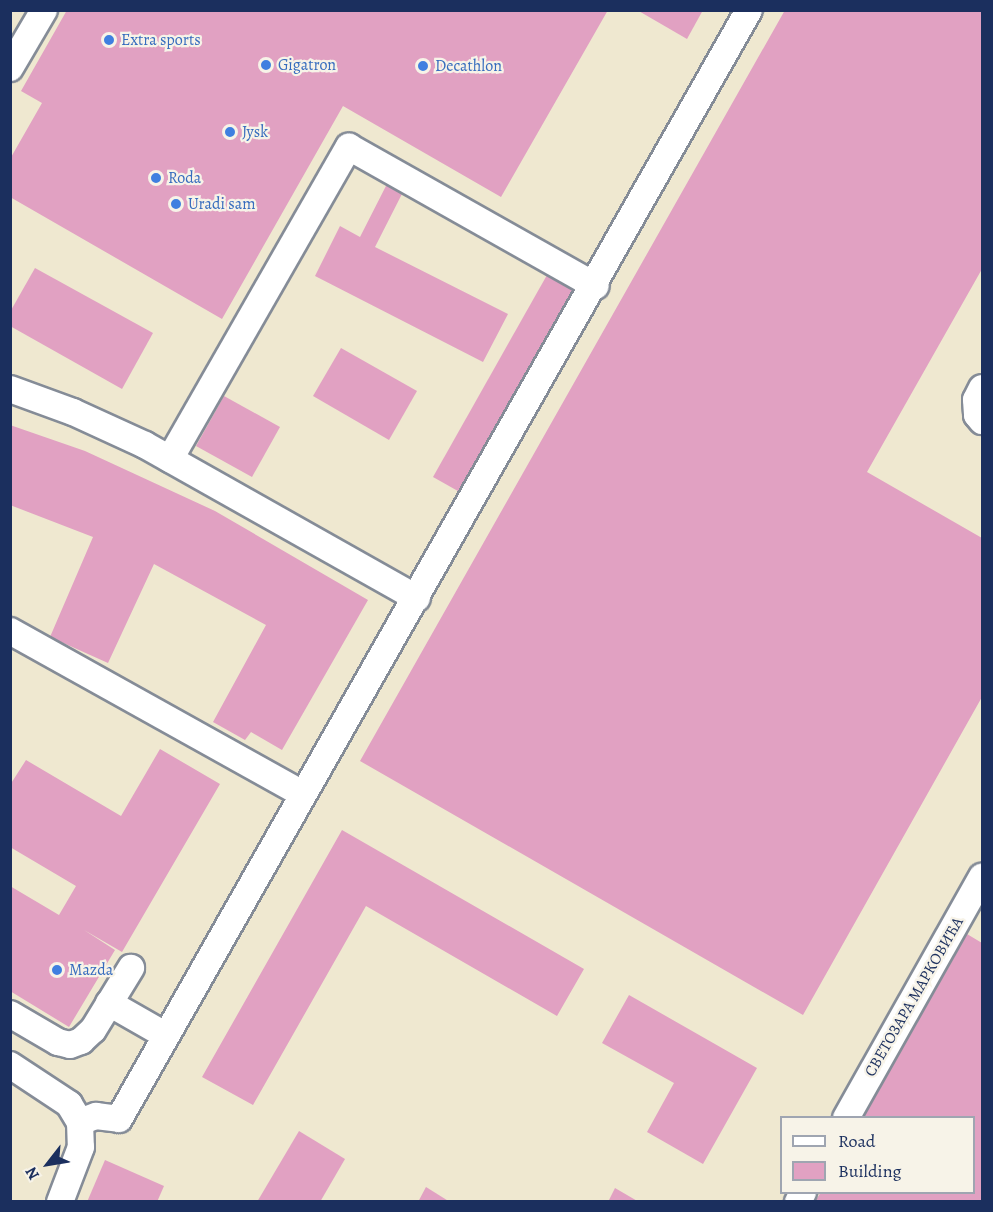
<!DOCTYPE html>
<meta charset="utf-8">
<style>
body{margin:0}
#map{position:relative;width:993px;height:1212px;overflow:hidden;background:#efe8d0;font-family:Alegreya,serif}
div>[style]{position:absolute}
.building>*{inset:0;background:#e1a1c2}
.roads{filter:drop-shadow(2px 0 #858c97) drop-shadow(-2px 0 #858c97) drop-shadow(0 2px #858c97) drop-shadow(0 -2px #858c97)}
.minor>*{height:26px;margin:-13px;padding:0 13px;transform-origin:13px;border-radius:13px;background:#fff}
.dots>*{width:16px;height:16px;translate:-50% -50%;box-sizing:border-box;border:3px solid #f7f3e8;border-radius:50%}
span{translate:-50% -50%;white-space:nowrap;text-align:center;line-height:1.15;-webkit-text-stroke:4.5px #f7f3e8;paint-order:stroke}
.shop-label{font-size:16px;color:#366cbe}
.left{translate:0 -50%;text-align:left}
.street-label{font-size:16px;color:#1b2f5e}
.frame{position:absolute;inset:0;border:12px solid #1b2f5e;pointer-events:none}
.legend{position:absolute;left:780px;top:1116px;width:195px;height:78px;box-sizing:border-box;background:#f7f3e8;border:2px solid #9fa5b1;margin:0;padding:8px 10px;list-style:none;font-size:18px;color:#1b2f5e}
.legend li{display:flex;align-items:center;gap:12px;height:30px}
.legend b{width:30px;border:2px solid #9fa5b1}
.north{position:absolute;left:18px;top:1134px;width:60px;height:60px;-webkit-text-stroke:4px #f7f3e8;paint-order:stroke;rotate:239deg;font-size:16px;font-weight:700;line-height:24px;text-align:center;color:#1b2f5e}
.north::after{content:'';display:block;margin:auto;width:21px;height:27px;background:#1b2f5e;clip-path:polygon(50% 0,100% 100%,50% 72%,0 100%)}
</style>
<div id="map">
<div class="building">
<div style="clip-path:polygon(67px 10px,608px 10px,501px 197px,343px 106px,222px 319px,10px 197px,10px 159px,42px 103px,21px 91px)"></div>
<div style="clip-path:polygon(637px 10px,703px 10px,687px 39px)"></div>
<div style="clip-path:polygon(785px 10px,982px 10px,982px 269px,867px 472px,982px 538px,982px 697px,803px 1015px,360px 761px)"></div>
<div style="clip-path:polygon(389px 180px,405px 188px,375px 247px,508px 314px,483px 362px,315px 276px,340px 226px,360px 237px)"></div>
<div style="clip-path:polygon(35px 268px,153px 333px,122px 389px,10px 326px,10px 312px)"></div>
<div style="clip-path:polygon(547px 275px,579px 293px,465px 495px,433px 477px)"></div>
<div style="clip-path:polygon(341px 348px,417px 391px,389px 440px,313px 396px)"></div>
<div style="clip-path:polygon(224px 396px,280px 427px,252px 477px,196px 446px)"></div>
<div style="clip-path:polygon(10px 425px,85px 451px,215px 511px,368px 600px,282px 750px,251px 732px,245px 740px,213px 722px,266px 625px,154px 564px,108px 663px,50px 637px,93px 537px,10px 505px)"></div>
<div style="clip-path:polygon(160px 749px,220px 784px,122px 952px,84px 930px,115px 950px,69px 1027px,10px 991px,10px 886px,59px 915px,76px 886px,10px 847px,10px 785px,26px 760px,121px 816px)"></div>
<div style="clip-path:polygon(342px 830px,584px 969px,557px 1016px,366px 906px,253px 1105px,202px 1077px)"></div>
<div style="clip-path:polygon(967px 934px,982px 943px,982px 1202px,815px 1202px,821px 1192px,974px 1192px,974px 1118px,863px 1118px)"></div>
<div style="clip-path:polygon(629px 995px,757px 1068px,703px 1164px,647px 1132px,674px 1083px,602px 1043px)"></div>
<div style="clip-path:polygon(299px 1131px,345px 1159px,320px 1202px,257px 1202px)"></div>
<div style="clip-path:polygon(105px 1160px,164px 1186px,157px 1202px,87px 1202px)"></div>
<div style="clip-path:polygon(426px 1187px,450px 1202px,418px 1202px)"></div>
<div style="clip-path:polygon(615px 1188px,639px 1202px,608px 1202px)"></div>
</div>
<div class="roads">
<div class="minor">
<div style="left:10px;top:68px;width:67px;rotate:-59.6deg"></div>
<div style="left:982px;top:388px;width:13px;rotate:117deg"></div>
<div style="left:976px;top:400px;width:15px;rotate:86deg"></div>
<div style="left:977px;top:415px;width:8px;rotate:50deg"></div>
<div style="left:10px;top:389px;width:67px;rotate:20.1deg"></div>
<div style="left:73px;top:412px;width:79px;rotate:24.6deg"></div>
<div style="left:145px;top:445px;width:312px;rotate:29.4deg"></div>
<div style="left:170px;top:459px;width:360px;rotate:-60.2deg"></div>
<div style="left:349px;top:147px;width:283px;rotate:29.4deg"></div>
<div style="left:10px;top:631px;width:333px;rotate:29.1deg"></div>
<div style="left:109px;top:1003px;width:64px;rotate:29.7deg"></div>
<div style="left:10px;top:1014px;width:56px;rotate:30.3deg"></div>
<div style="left:58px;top:1042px;width:12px;rotate:14deg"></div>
<div style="left:70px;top:1045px;width:12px;rotate:-20deg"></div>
<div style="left:81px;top:1041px;width:16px;rotate:-43deg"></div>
<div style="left:93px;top:1030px;width:73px;rotate:-58.5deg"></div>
<div style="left:10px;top:1065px;width:71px;rotate:33.5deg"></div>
<div style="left:69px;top:1104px;width:21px;rotate:59deg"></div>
<div style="left:80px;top:1122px;width:25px;rotate:88deg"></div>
<div style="left:81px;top:1147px;width:59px;rotate:110.9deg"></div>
<div style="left:846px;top:1118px;width:277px;rotate:-60.6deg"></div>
<div style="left:80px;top:1122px;width:17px;rotate:-21deg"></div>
<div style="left:96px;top:1116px;width:23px;rotate:7deg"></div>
<div style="left:119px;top:1119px;width:1275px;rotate:-60.4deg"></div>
<div style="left:798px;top:1202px;width:11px;rotate:-63deg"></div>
</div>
</div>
<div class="dots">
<div style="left:109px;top:40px;background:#3f7fe0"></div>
<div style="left:266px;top:65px;background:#3f7fe0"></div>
<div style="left:423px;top:66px;background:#3f7fe0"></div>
<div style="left:230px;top:132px;background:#3f7fe0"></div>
<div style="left:156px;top:178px;background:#3f7fe0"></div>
<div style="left:176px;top:204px;background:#3f7fe0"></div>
<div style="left:57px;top:970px;background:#3f7fe0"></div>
</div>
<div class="shop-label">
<span class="left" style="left:121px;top:40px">Extra sports</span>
<span class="left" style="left:278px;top:65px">Gigatron</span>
<span class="left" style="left:435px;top:66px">Decathlon</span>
<span class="left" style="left:242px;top:132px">Jysk</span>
<span class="left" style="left:168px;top:178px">Roda</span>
<span class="left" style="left:188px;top:204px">Uradi sam</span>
<span class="left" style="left:69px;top:970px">Mazda</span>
</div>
<div class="street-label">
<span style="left:914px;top:997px;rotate:-60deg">СВЕТОЗАРА МАРКОВИЋА</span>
</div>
<div class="frame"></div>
<ul class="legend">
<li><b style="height:8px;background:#fff"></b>Road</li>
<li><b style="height:16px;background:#e1a1c2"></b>Building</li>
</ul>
<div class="north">N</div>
</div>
